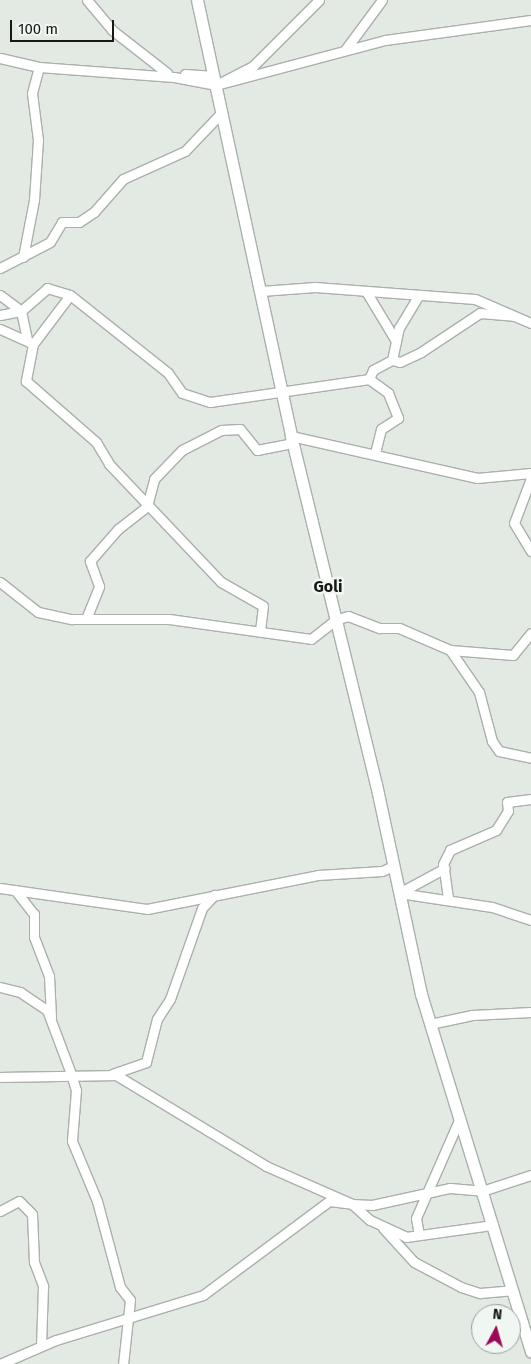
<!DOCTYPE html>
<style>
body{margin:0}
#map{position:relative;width:531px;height:1364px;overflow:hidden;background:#e3e9e3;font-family:"Fira Sans",sans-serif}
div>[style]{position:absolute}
.roads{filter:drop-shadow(1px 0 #aab0ab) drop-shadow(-1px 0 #aab0ab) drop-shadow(0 1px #aab0ab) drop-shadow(0 -1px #aab0ab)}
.minor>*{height:9px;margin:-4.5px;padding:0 4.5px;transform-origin:4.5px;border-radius:4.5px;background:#fff}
.secondary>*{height:11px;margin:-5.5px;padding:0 5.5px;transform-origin:5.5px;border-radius:5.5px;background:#fff}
span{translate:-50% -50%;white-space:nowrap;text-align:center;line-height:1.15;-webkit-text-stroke:5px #f0f6f1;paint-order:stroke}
.quarter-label{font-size:16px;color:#171917;font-weight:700}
.north{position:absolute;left:471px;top:1304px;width:50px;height:50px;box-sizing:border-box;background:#f0f6f1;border:1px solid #999e9a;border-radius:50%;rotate:6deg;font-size:14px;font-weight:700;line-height:20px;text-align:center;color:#171917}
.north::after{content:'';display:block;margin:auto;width:18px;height:22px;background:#9b0857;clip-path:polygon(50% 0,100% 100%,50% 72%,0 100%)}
.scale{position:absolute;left:10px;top:20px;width:104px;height:22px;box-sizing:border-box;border:2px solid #171917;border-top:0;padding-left:6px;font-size:15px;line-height:18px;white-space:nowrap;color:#171917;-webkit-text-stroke:4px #f0f6f1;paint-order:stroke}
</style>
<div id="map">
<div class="roads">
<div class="minor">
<div style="left:87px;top:0;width:39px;rotate:50deg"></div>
<div style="left:112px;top:30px;width:70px;rotate:38deg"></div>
<div style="left:319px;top:0;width:93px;rotate:135deg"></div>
<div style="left:253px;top:66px;width:42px;rotate:152.8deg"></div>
<div style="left:216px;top:85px;width:175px;rotate:-14.9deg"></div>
<div style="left:385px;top:40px;width:147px;rotate:-7.8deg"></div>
<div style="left:345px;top:50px;width:62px;rotate:-53.5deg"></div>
<div style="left:0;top:58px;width:40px;rotate:13deg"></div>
<div style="left:39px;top:67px;width:135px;rotate:4.2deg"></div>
<div style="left:174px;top:77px;width:43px;rotate:10.8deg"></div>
<div style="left:185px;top:74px;width:29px;rotate:4deg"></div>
<div style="left:23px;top:257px;width:58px;rotate:-79.1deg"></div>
<div style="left:34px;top:200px;width:60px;rotate:-86.2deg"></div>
<div style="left:38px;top:140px;width:47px;rotate:-97.3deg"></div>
<div style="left:32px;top:93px;width:27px;rotate:-75deg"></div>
<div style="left:0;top:268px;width:56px;rotate:-27.5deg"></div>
<div style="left:50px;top:242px;width:23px;rotate:-59deg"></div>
<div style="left:62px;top:222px;width:17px"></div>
<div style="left:79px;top:222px;width:18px;rotate:-34deg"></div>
<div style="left:94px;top:212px;width:44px;rotate:-48.7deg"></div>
<div style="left:123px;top:179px;width:68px;rotate:-24.3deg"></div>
<div style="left:185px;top:151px;width:54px;rotate:-46.5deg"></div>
<div style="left:261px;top:291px;width:54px;rotate:-4.2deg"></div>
<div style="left:315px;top:287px;width:160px;rotate:4.3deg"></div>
<div style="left:475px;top:299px;width:61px;rotate:23.2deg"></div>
<div style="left:367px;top:293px;width:56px;rotate:58.9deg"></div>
<div style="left:0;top:295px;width:26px;rotate:37deg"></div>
<div style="left:21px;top:311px;width:29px;rotate:78deg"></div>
<div style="left:0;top:315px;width:21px;rotate:-11deg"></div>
<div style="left:21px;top:311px;width:35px;rotate:-41deg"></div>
<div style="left:47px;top:288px;width:24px;rotate:17deg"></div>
<div style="left:0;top:329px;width:36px;rotate:24deg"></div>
<div style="left:33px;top:344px;width:61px;rotate:-52.9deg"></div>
<div style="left:70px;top:295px;width:125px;rotate:38.5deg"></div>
<div style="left:168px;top:373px;width:24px;rotate:55deg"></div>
<div style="left:182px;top:393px;width:29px;rotate:18deg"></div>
<div style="left:210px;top:402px;width:161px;rotate:-8.2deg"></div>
<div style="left:369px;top:379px;width:10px;rotate:-66deg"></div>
<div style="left:373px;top:370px;width:21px;rotate:-28deg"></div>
<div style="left:392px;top:360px;width:33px;rotate:-78deg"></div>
<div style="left:399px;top:328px;width:37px;rotate:-59deg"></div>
<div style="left:33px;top:344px;width:38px;rotate:101deg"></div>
<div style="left:26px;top:381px;width:93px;rotate:41.1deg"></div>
<div style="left:96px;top:442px;width:26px;rotate:59deg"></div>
<div style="left:109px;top:464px;width:163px;rotate:46.5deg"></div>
<div style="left:221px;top:582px;width:48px;rotate:29.7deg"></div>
<div style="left:263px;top:606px;width:24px;rotate:97deg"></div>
<div style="left:392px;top:360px;width:8px;rotate:14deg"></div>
<div style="left:400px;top:362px;width:23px;rotate:-25deg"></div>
<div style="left:421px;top:352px;width:71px;rotate:-33.5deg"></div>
<div style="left:480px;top:313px;width:33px;rotate:5deg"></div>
<div style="left:369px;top:379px;width:24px;rotate:36deg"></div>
<div style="left:388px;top:393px;width:27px;rotate:68deg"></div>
<div style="left:398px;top:418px;width:20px;rotate:147deg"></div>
<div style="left:381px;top:429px;width:25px;rotate:104deg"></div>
<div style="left:291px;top:436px;width:191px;rotate:12.7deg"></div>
<div style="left:477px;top:478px;width:54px;rotate:-5.3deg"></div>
<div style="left:531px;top:478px;width:48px;rotate:110.7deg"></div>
<div style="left:514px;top:523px;width:33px;rotate:59deg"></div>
<div style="left:0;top:582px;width:48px;rotate:38.3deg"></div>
<div style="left:38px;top:612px;width:35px;rotate:12deg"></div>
<div style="left:72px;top:619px;width:97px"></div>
<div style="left:169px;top:619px;width:143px;rotate:8deg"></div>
<div style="left:311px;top:639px;width:31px;rotate:-38deg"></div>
<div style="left:335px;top:620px;width:14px;rotate:-17deg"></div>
<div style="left:348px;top:616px;width:34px;rotate:21deg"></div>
<div style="left:380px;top:628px;width:19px"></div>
<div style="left:399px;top:628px;width:56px;rotate:23.3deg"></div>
<div style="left:450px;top:650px;width:51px;rotate:55.4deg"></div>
<div style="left:479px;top:692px;width:51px;rotate:75.1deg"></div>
<div style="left:492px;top:741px;width:12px;rotate:55deg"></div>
<div style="left:499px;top:751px;width:33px;rotate:12deg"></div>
<div style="left:86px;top:619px;width:35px;rotate:-68deg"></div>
<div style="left:99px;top:586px;width:27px;rotate:-110deg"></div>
<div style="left:90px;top:561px;width:43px;rotate:-48.8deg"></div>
<div style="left:118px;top:529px;width:37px;rotate:-38deg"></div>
<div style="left:147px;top:506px;width:28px;rotate:-75deg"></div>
<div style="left:154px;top:479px;width:40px;rotate:-46deg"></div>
<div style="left:182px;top:450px;width:44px;rotate:-27.1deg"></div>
<div style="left:221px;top:430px;width:19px;rotate:-3deg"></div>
<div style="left:240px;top:429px;width:27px;rotate:51deg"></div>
<div style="left:257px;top:450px;width:37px;rotate:-11deg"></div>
<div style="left:450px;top:650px;width:63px;rotate:4.5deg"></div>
<div style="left:513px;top:655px;width:28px;rotate:-51deg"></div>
<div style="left:0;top:888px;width:148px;rotate:8.1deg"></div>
<div style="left:147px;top:909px;width:174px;rotate:-11.2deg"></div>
<div style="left:318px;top:875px;width:64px;rotate:-3.6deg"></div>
<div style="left:382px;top:871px;width:12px;rotate:-24deg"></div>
<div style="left:15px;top:890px;width:31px;rotate:52deg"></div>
<div style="left:34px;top:914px;width:23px;rotate:90deg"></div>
<div style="left:34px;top:937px;width:42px;rotate:69deg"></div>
<div style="left:49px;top:976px;width:41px;rotate:87.2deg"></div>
<div style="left:399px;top:893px;width:94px;rotate:8.6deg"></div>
<div style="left:492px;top:907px;width:41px;rotate:18.4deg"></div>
<div style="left:399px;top:893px;width:52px;rotate:-28.5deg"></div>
<div style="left:448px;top:898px;width:34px;rotate:-98deg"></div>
<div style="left:443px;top:864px;width:16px;rotate:-63deg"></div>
<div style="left:450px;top:850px;width:50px;rotate:-23.5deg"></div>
<div style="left:496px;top:830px;width:22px;rotate:-58deg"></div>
<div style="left:508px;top:811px;width:9px;rotate:-96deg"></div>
<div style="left:507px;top:802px;width:24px;rotate:-7deg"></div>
<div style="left:0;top:987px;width:21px;rotate:14deg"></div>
<div style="left:20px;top:992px;width:32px;rotate:34deg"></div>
<div style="left:47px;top:1010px;width:68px;rotate:69.4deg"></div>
<div style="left:71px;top:1074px;width:17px;rotate:73deg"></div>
<div style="left:76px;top:1090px;width:51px;rotate:94.5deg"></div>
<div style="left:72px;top:1141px;width:65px;rotate:67.4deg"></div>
<div style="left:97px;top:1201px;width:89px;rotate:75deg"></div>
<div style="left:120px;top:1287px;width:16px;rotate:52deg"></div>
<div style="left:130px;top:1300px;width:64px;rotate:96.2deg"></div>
<div style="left:430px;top:1024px;width:43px;rotate:-12.1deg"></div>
<div style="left:472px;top:1015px;width:59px;rotate:-2.9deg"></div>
<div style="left:112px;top:1074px;width:36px;rotate:-19deg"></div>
<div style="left:146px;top:1062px;width:44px;rotate:-75.7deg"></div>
<div style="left:157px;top:1019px;width:24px;rotate:-57deg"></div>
<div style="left:170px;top:999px;width:96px;rotate:-70.6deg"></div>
<div style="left:202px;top:908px;width:18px;rotate:-47deg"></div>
<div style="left:0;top:1077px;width:116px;rotate:-1deg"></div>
<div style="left:116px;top:1075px;width:175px;rotate:31.2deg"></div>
<div style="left:266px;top:1166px;width:94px;rotate:23.8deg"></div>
<div style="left:352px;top:1204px;width:20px;rotate:3deg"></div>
<div style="left:372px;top:1205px;width:80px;rotate:-12.3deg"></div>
<div style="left:450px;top:1188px;width:32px;rotate:5deg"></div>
<div style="left:482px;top:1191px;width:52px;rotate:-18.1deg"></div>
<div style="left:0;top:1211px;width:21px;rotate:-28deg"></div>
<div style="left:19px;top:1201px;width:18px;rotate:45deg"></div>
<div style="left:32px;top:1214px;width:48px;rotate:87.6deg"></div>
<div style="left:34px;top:1262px;width:26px;rotate:69deg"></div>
<div style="left:43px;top:1286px;width:59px;rotate:91.9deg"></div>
<div style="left:383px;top:1228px;width:46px;rotate:47.6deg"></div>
<div style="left:414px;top:1262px;width:53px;rotate:28deg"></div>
<div style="left:461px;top:1287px;width:20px;rotate:18deg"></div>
<div style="left:480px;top:1293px;width:32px;rotate:-5deg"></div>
<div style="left:419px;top:1235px;width:17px;rotate:-100deg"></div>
<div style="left:416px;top:1218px;width:109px;rotate:-66.3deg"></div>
<div style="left:0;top:1364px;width:61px;rotate:-23.2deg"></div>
<div style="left:56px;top:1340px;width:154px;rotate:-17deg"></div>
<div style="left:203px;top:1295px;width:157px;rotate:-36.7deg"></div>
<div style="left:329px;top:1201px;width:23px;rotate:7deg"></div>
<div style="left:352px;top:1204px;width:24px;rotate:42deg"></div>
<div style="left:370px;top:1220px;width:40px;rotate:25deg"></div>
<div style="left:406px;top:1237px;width:88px;rotate:-7.9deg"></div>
</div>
<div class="secondary">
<div style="left:197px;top:0;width:446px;rotate:77.8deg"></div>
<div style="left:291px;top:436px;width:358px;rotate:76.3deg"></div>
<div style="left:376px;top:784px;width:215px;rotate:77.9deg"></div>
<div style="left:421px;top:994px;width:374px;rotate:72.9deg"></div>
</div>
</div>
<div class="quarter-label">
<span style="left:328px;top:587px">Goli</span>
</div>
<div class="north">N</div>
<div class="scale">100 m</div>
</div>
